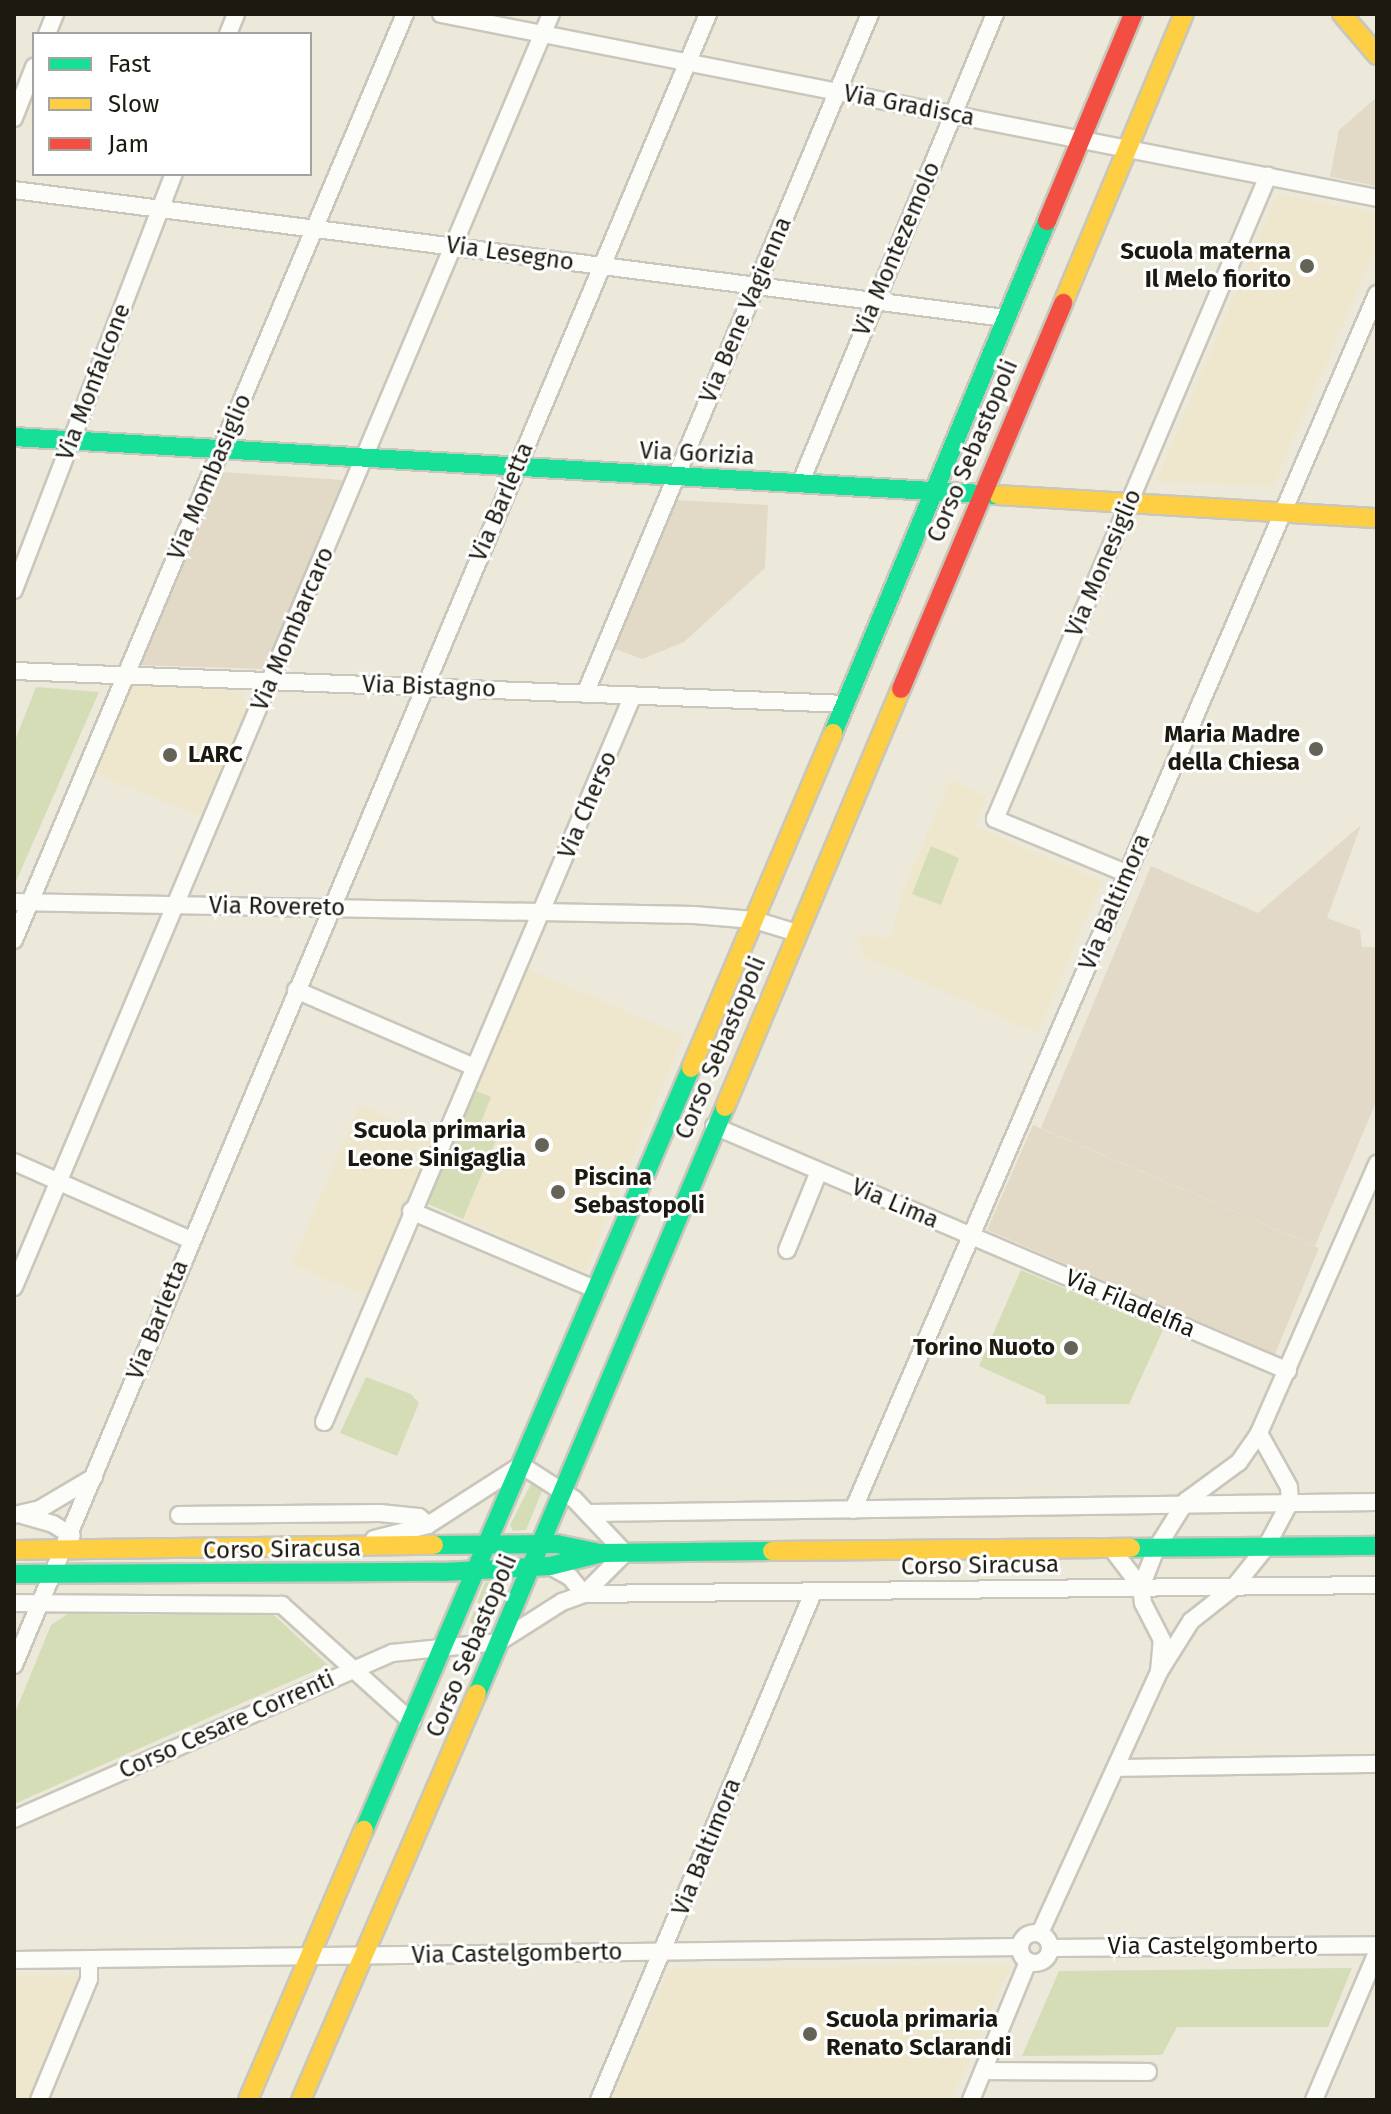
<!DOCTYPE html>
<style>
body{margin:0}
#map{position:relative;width:1391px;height:2114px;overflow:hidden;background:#ede9da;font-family:"Fira Sans",sans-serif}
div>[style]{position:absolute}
.commercial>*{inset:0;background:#e2d9c7}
.industrial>*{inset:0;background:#e2d9c8}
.built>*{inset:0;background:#eee7cd}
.green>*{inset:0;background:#d5ddb7}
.roads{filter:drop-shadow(2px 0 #c9c6bb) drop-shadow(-2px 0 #c9c6bb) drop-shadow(0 2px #c9c6bb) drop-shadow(0 -2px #c9c6bb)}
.street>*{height:16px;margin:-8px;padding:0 8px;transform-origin:8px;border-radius:8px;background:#fcfcf9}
.street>.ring{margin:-8px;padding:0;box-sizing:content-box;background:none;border:16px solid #fcfcf9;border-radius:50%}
.fast>*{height:18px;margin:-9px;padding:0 9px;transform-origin:9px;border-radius:9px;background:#16e098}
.slow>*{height:18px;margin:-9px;padding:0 9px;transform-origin:9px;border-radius:9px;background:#ffcf43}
.jam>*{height:18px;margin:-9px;padding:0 9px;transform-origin:9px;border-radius:9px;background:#f24e42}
.dots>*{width:22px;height:22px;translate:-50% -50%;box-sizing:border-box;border:4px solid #fff;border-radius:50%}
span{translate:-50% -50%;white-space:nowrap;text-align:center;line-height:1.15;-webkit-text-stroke:6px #fff;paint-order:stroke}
.street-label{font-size:24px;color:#1c1a10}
.poi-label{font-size:24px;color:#1c1a10;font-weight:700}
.right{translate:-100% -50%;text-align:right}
.left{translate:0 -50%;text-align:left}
.frame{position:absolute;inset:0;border:16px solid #1c1a10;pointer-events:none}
.legend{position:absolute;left:32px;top:32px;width:280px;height:144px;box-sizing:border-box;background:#fff;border:2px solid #a4a39f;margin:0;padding:10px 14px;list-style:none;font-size:24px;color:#1c1a10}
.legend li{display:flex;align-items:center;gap:16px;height:40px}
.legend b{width:40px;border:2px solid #a4a39f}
</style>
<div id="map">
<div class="commercial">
<div style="clip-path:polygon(1377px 97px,1377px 186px,1330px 177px,1339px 130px)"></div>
<div style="clip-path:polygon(221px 472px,343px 480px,264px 669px,139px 665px)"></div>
<div style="clip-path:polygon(674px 500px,768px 505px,765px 568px,684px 642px,642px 659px,613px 648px)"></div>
<div style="clip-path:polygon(1033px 1125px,1319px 1248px,1275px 1354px,987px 1230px)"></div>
</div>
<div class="industrial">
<div style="clip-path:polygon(1361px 825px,1327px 918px,1360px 930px,1362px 947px,1377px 947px,1377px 1100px,1315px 1246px,1041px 1128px,1151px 866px,1258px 913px)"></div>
</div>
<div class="built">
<div style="clip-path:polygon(1277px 194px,1377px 213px,1377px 246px,1273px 487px,1156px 481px)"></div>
<div style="clip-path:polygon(132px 686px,241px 690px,248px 707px,202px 817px,94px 773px)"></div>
<div style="clip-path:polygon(950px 780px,987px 796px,975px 826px,1102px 881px,1038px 1033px,865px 957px,857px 935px,891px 938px,902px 893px)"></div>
<div style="clip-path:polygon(521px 966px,684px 1036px,585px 1272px,421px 1201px)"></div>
<div style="clip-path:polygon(359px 1105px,436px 1137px,367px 1296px,292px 1264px)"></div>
<div style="clip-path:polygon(1011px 1964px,952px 2100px,611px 2100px,669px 1969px)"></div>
<div style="clip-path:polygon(14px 1975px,81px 1975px,28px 2100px,14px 2100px)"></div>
</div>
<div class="green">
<div style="clip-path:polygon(36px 687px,99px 692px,14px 886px,14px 743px)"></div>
<div style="clip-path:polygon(931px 846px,959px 858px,941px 905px,912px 894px)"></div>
<div style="clip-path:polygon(469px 1088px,491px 1097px,478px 1130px,497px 1138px,463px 1219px,421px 1201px)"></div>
<div style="clip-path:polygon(1021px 1270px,1163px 1330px,1129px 1404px,1046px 1404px,1045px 1396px,979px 1366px)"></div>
<div style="clip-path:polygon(366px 1377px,411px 1394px,419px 1403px,397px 1456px,340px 1433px)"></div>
<div style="clip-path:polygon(532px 1482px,542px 1491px,526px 1530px,513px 1531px,510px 1525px)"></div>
<div style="clip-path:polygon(497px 1580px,500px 1586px,486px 1627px,474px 1627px,470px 1621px,485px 1582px)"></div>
<div style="clip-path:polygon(68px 1614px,274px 1615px,328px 1665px,14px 1804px,14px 1715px,51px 1625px)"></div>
<div style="clip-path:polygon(1352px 1968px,1328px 2027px,1177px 2027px,1162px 2055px,1022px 2056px,1059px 1971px)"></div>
</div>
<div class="roads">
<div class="street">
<div style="left:441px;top:14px;width:954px;rotate:11.12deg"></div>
<div style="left:47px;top:34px;width:22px;rotate:-68deg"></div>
<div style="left:228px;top:34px;width:22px;rotate:-68deg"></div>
<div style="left:14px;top:118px;width:55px;rotate:-68.6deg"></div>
<div style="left:14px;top:190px;width:999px;rotate:7.36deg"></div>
<div style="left:800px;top:484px;width:509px;rotate:-67.47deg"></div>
<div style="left:14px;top:590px;width:446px;rotate:-69deg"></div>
<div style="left:14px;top:671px;width:832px;rotate:2.27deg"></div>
<div style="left:585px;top:694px;width:737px;rotate:-67.26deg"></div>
<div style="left:1128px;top:874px;width:144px;rotate:-157.5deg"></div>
<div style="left:995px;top:819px;width:699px;rotate:-67deg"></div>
<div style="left:14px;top:902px;width:680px;rotate:1.1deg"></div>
<div style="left:694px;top:915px;width:60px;rotate:4.8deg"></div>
<div style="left:754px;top:920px;width:42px;rotate:16.7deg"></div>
<div style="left:14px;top:940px;width:1005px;rotate:-67.11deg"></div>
<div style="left:296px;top:990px;width:192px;rotate:23.4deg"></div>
<div style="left:714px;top:1126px;width:624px;rotate:23.11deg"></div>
<div style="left:14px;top:1162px;width:193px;rotate:23.8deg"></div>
<div style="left:411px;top:1211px;width:202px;rotate:23deg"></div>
<div style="left:787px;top:1250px;width:85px;rotate:-67.9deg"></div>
<div style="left:14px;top:1287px;width:1382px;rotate:-67.13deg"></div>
<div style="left:324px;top:1422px;width:790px;rotate:-66.97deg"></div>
<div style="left:853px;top:1510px;width:1324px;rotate:-66.69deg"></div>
<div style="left:589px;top:1513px;width:788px;rotate:-0.8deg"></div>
<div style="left:14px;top:1515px;width:27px;rotate:-13deg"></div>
<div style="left:40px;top:1509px;width:63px;rotate:-30.7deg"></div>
<div style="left:22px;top:1515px;width:32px;rotate:16deg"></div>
<div style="left:53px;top:1524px;width:22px;rotate:32deg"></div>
<div style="left:179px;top:1515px;width:201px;rotate:-0.6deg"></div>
<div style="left:380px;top:1513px;width:39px;rotate:6deg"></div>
<div style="left:419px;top:1517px;width:12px;rotate:42deg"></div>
<div style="left:374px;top:1539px;width:56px;rotate:-14.5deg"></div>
<div style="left:428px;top:1525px;width:111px;rotate:-32.8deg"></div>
<div style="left:521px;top:1465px;width:63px;rotate:32.7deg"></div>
<div style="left:574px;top:1499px;width:74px;rotate:46.6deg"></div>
<div style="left:625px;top:1553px;width:58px;rotate:135deg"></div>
<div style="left:1112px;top:1549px;width:48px;rotate:52.7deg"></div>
<div style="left:550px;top:1566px;width:23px;rotate:29deg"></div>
<div style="left:570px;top:1577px;width:22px;rotate:51deg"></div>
<div style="left:14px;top:1603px;width:268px;rotate:0.4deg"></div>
<div style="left:282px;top:1605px;width:175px;rotate:42deg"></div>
<div style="left:14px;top:1665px;width:1791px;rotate:-67.2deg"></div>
<div style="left:1159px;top:1672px;width:32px;rotate:-85deg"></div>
<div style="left:1162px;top:1640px;width:42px;rotate:-117.2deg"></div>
<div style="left:1143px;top:1603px;width:16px;rotate:-97deg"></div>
<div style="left:1141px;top:1587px;width:41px;rotate:-68.5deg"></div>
<div style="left:1156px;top:1549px;width:57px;rotate:-58deg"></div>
<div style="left:1186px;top:1501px;width:66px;rotate:-36.3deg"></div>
<div style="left:1239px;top:1462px;width:35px;rotate:-55deg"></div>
<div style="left:1259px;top:1433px;width:294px;rotate:-66.3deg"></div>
<div style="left:1116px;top:1768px;width:261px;rotate:-0.9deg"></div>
<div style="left:14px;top:1819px;width:413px;rotate:-23.7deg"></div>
<div style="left:392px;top:1653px;width:108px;rotate:-5.9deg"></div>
<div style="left:499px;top:1642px;width:75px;rotate:-32.4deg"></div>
<div style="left:562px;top:1602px;width:23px;rotate:-20deg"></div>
<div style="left:584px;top:1594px;width:793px;rotate:-0.65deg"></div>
<div class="ring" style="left:1020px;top:1933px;width:14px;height:14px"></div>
<div style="left:1040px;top:1933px;width:287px;rotate:-65.5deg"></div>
<div style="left:1159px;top:1672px;width:60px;rotate:-57.9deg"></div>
<div style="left:1191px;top:1621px;width:55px;rotate:-38.3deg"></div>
<div style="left:1234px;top:1587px;width:51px;rotate:-51.3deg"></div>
<div style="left:1266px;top:1547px;width:51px;rotate:-61.9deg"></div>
<div style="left:1290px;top:1502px;width:15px;rotate:-94deg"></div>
<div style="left:1289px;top:1487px;width:62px;rotate:-119.1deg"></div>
<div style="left:1050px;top:1948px;width:327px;rotate:-0.5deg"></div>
<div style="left:14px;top:1960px;width:1005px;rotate:-0.74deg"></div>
<div style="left:984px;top:2071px;width:164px;rotate:0.3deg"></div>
<div style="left:39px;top:2100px;width:131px;rotate:-67.5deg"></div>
<div style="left:89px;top:1979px;width:19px;rotate:-90deg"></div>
<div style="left:599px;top:2100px;width:550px;rotate:-67.12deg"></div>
<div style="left:971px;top:2100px;width:149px;rotate:-67.6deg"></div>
<div style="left:1314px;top:2100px;width:161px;rotate:-66.9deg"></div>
</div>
<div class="fast">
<div style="left:14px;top:437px;width:986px;rotate:3.37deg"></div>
<div style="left:833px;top:733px;width:555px;rotate:-67.32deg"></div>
<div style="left:434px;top:1545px;width:123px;rotate:-0.5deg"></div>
<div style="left:557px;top:1544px;width:40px;rotate:12deg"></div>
<div style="left:1131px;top:1548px;width:246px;rotate:-0.5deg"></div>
<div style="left:14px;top:1574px;width:430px;rotate:-0.3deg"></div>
<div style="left:444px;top:1572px;width:106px;rotate:-3.2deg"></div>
<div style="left:550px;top:1566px;width:55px;rotate:-13.8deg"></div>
<div style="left:603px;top:1553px;width:169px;rotate:-0.7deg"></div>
<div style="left:477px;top:1694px;width:637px;rotate:-67.1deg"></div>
<div style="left:364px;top:1830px;width:829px;rotate:-66.77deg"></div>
</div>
<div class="slow">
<div style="left:1342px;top:14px;width:54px;rotate:49.5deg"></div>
<div style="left:1063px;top:303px;width:313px;rotate:-67.3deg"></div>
<div style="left:998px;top:495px;width:380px;rotate:3.5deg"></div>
<div style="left:691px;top:1068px;width:364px;rotate:-67deg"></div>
<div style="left:725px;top:1107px;width:454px;rotate:-67.2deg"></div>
<div style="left:14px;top:1550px;width:420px;rotate:-0.7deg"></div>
<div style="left:772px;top:1551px;width:359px;rotate:-0.5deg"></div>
<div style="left:248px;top:2100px;width:294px;rotate:-66.8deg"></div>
<div style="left:301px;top:2100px;width:443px;rotate:-66.6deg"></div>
</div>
<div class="jam">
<div style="left:1047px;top:221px;width:224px;rotate:-67.4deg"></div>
<div style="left:901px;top:689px;width:419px;rotate:-67.2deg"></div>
</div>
</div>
<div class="dots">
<div style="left:1307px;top:266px;background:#656257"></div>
<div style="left:1316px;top:749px;background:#656257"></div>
<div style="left:170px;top:755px;background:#656257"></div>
<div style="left:542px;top:1145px;background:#656257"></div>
<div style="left:558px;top:1192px;background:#656257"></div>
<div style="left:1071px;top:1348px;background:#656257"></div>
<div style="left:810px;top:2034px;background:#656257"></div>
</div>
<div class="street-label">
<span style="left:909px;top:106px;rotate:11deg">Via Gradisca</span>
<span style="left:897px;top:249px;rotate:-67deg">Via Montezemolo</span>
<span style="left:510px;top:254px;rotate:8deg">Via Lesegno</span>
<span style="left:746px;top:310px;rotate:-67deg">Via Bene Vagienna</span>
<span style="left:94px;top:382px;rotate:-69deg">Via Monfalcone</span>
<span style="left:973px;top:451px;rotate:-67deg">Corso Sebastopoli</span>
<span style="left:697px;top:454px;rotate:3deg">Via Gorizia</span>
<span style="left:210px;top:477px;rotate:-67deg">Via Mombasiglio</span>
<span style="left:502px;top:502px;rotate:-67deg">Via Barletta</span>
<span style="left:1104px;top:563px;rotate:-67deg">Via Monesiglio</span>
<span style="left:293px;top:629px;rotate:-67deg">Via Mombarcaro</span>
<span style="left:429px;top:687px;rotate:2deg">Via Bistagno</span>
<span style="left:588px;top:805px;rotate:-67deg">Via Cherso</span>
<span style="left:1115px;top:902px;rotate:-67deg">Via Baltimora</span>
<span style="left:277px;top:907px;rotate:1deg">Via Rovereto</span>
<span style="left:721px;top:1048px;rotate:-67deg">Corso Sebastopoli</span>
<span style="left:895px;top:1204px;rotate:23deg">Via Lima</span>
<span style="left:1130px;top:1304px;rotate:23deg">Via Filadelfia</span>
<span style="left:158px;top:1320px;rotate:-68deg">Via Barletta</span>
<span style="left:282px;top:1550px;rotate:-1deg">Corso Siracusa</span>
<span style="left:980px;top:1566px;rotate:-1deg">Corso Siracusa</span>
<span style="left:472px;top:1646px;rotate:-67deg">Corso Sebastopoli</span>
<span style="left:227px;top:1725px;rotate:-24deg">Corso Cesare Correnti</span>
<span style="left:707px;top:1847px;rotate:-68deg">Via Baltimora</span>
<span style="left:1213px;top:1947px">Via Castelgomberto</span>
<span style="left:517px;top:1954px;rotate:-1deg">Via Castelgomberto</span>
</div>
<div class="poi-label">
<span class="right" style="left:1291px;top:266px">Scuola materna<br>Il Melo fiorito</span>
<span class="right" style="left:1300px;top:749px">Maria Madre<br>della Chiesa</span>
<span class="left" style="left:188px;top:755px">LARC</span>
<span class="right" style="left:526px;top:1145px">Scuola primaria<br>Leone Sinigaglia</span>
<span class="left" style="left:574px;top:1192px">Piscina<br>Sebastopoli</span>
<span class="right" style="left:1055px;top:1348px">Torino Nuoto</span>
<span class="left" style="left:826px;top:2034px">Scuola primaria<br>Renato Sclarandi</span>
</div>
<div class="frame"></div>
<ul class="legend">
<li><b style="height:10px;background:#16e098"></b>Fast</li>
<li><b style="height:10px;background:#ffcf43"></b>Slow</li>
<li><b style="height:10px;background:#f24e42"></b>Jam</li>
</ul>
</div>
